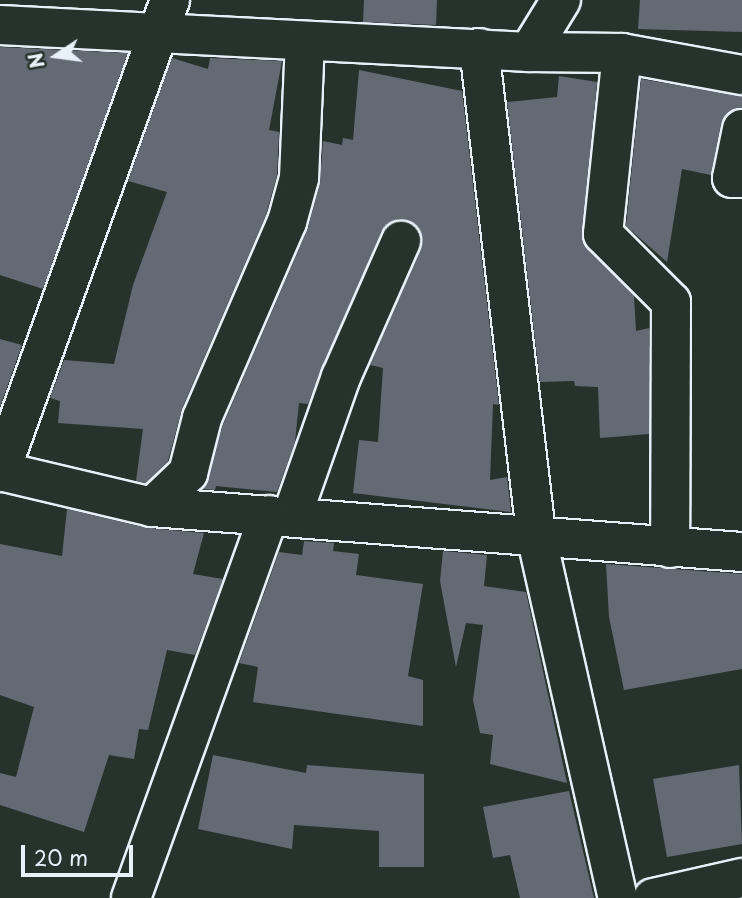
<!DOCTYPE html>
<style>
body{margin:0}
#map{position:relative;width:742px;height:898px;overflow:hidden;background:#26332d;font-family:"Playpen Sans",sans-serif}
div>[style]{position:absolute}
.building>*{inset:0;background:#636a74}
.roads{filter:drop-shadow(2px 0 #e8f1f8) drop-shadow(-2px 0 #e8f1f8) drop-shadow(0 2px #e8f1f8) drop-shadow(0 -2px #e8f1f8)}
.street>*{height:38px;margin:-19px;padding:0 19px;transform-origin:19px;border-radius:19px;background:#26332d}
span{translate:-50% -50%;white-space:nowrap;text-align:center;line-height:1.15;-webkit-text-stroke:6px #26332d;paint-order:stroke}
.north{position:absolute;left:21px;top:21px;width:70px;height:70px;-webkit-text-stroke:5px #26332d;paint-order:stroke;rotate:257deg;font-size:19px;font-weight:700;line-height:28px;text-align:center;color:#e8f1f8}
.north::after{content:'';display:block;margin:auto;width:24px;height:32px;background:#e8f1f8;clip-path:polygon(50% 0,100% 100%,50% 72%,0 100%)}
.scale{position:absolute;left:21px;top:845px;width:112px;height:32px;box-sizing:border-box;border:4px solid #e8f1f8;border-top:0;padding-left:9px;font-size:21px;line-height:24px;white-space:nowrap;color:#e8f1f8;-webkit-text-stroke:5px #26332d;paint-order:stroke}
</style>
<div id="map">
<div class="building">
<div style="clip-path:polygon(364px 0,437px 0,436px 25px,363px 22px)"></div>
<div style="clip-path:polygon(640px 0,742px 0,742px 32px,638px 29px)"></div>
<div style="clip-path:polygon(0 47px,128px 53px,43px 289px,0 275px)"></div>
<div style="clip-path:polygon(172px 58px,208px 69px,210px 58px,282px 61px,269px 130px,279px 132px,277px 175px,266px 215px,182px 409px,168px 461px,146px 483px,136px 481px,143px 429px,58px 423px,60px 401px,50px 398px,64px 360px,114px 364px,133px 285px,167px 192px,128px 181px)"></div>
<div style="clip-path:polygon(359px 70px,462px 91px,499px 405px,493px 404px,490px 480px,507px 477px,511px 512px,353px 493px,359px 440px,378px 442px,383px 368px,370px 365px,421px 249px,418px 228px,399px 219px,381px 232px,308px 404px,299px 403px,295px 442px,277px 492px,216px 486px,215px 490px,203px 489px,223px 425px,308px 228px,320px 183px,323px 141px,342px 145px,343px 138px,353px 140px)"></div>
<div style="clip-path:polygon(559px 76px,597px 82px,582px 241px,634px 296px,636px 331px,649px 328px,649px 434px,600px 438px,598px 387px,575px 386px,574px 381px,540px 382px,507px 102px,557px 97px)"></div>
<div style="clip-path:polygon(641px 79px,742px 96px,742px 108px,726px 114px,721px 124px,711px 175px,682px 169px,667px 262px,626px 226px)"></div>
<div style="clip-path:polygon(0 339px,22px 345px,0 407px)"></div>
<div style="clip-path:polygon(67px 509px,147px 528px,204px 533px,193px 574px,223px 579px,195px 655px,167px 650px,148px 730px,139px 729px,134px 759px,109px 755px,84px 832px,0 805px,0 773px,16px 777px,34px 707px,0 695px,0 544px,62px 556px)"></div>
<div style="clip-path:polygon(304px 541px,334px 543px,333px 551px,359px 554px,356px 575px,423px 584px,408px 676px,423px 680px,423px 726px,253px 702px,258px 667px,239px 663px,279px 552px,302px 555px)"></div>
<div style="clip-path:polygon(443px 551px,487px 555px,484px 586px,526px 592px,567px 783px,490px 764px,493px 735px,480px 733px,473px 700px,483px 625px,466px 623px,456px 667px,440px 581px)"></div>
<div style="clip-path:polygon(606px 564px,742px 574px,742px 669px,624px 690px,609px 617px)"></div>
<div style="clip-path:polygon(213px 755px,306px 773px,307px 765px,424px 774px,424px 867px,379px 867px,379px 831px,294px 825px,292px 849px,198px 829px)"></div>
<div style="clip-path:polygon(739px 765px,742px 844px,667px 857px,653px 779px)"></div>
<div style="clip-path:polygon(569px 791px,594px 898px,520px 898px,510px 855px,493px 858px,483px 807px)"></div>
</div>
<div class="roads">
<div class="street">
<div style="left:0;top:25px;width:530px;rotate:2.92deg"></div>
<div style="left:529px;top:52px;width:93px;rotate:0.6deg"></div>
<div style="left:622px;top:53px;width:122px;rotate:10.4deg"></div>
<div style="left:479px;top:48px;width:490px;rotate:83.3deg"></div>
<div style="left:536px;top:535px;width:372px;rotate:77.3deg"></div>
<div style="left:529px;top:52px;width:61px;rotate:-58.4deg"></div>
<div style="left:622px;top:53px;width:182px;rotate:96deg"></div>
<div style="left:603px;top:234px;width:96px;rotate:45deg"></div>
<div style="left:671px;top:302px;width:246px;rotate:90.2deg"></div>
<div style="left:742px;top:129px;width:50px;rotate:101.5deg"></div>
<div style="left:732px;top:178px;width:10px"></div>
<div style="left:0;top:471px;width:156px;rotate:13.3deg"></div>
<div style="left:152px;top:507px;width:592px;rotate:4.36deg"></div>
<div style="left:0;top:472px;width:502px;rotate:-70.19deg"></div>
<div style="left:152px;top:507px;width:50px;rotate:-43.4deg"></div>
<div style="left:188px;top:473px;width:57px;rotate:-75.7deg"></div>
<div style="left:202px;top:418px;width:214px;rotate:-66.6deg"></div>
<div style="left:287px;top:222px;width:46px;rotate:-74.7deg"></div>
<div style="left:299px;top:178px;width:137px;rotate:-87.5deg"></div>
<div style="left:292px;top:516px;width:147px;rotate:-70.6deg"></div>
<div style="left:341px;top:377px;width:149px;rotate:-66.2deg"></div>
<div style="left:131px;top:898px;width:407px;rotate:-70.2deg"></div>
<div style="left:653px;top:898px;width:91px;rotate:-12.7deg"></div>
</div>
</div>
<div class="north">N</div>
<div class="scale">20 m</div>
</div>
